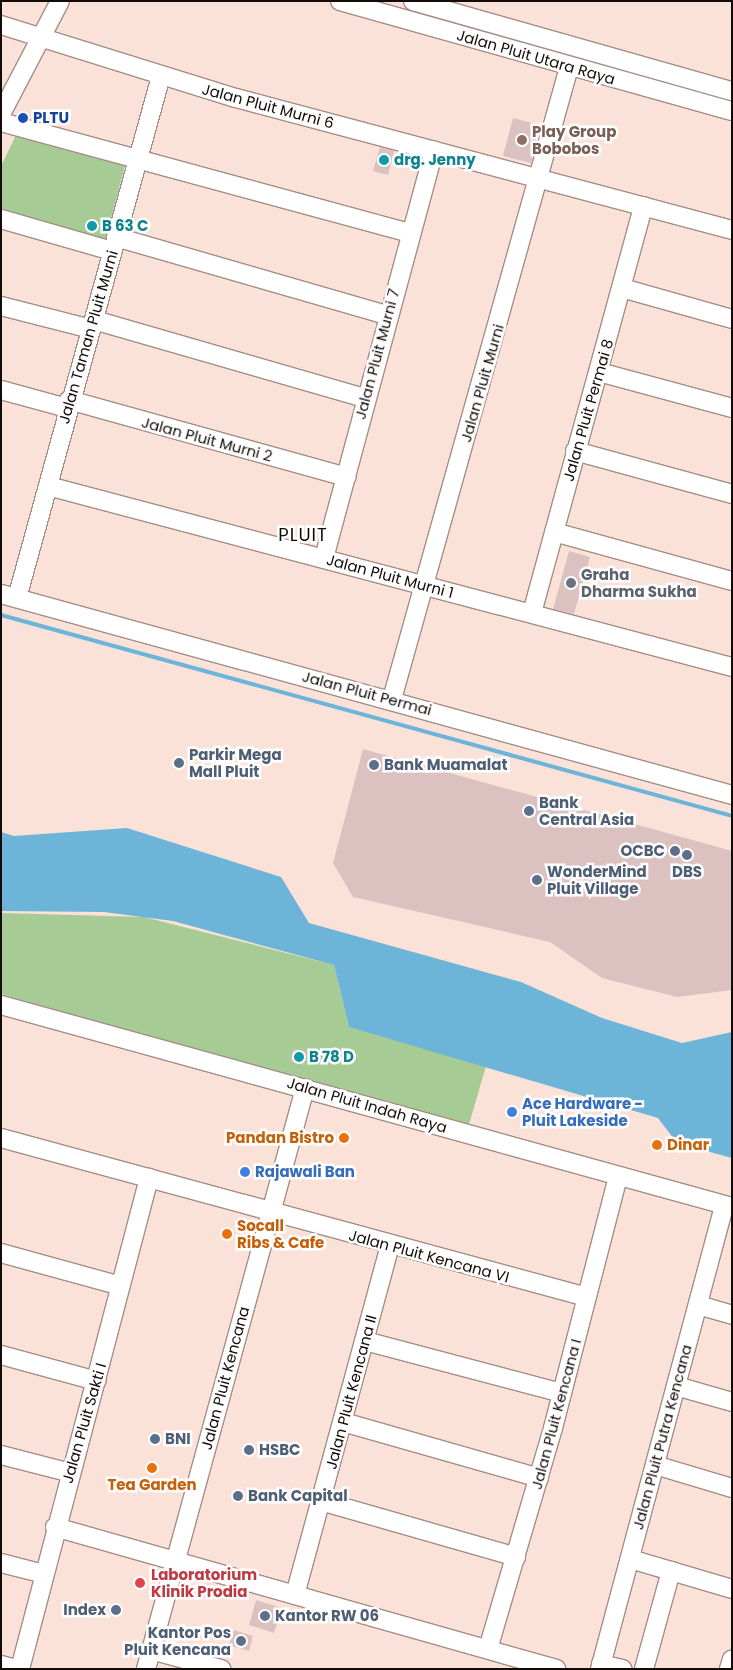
<!DOCTYPE html>
<style>
body{margin:0}
#map{position:relative;width:733px;height:1670px;overflow:hidden;background:#fbe2d9;font-family:Poppins,sans-serif}
div>[style]{position:absolute}
.green>*{inset:0;background:#a7cb95}
.water>*{inset:0;background:#6cb4d8}
.stream>*{height:4px;margin:-2px;padding:0 2px;transform-origin:2px;border-radius:2px;background:#6cb4d8}
.building>*{inset:0;background:#dbc1bf}
.roads{filter:drop-shadow(1px 0 #a48d85) drop-shadow(-1px 0 #a48d85) drop-shadow(0 1px #a48d85) drop-shadow(0 -1px #a48d85)}
.minor>*{height:18px;margin:-9px;padding:0 9px;transform-origin:9px;border-radius:9px;background:#fff}
.dots>*{width:14px;height:14px;translate:-50% -50%;box-sizing:border-box;border:2px solid #fff;border-radius:50%}
span{translate:-50% -50%;white-space:nowrap;text-align:center;line-height:1.15;-webkit-text-stroke:5px #fff;paint-order:stroke}
.street-label{font-size:15px;color:#130b09}
.transit-label{font-size:15px;color:#164399;font-weight:700}
.left{translate:0 -50%;text-align:left}
.education-label{font-size:15px;color:#785e54;font-weight:700}
.culture-label{font-size:15px;color:#0d838f;font-weight:700}
.worship-label{font-size:15px;color:#5b616d;font-weight:700}
.service-label{font-size:15px;color:#4e5e75;font-weight:700}
.right{translate:-100% -50%;text-align:right}
.shop-label{font-size:15px;color:#366cbe;font-weight:700}
.food-label{font-size:15px;color:#c56008;font-weight:700}
.health-label{font-size:15px;color:#be3a42;font-weight:700}
.quarter-label{font-size:18px;color:#130b09;letter-spacing:1px}
.frame{position:absolute;inset:0;border:2px solid #130b09;pointer-events:none}
</style>
<div id="map">
<div class="green">
<div style="clip-path:polygon(17px 133px,126px 162px,103px 248px,1px 219px,1px 166px)"></div>
<div style="clip-path:polygon(1px 913px,144px 917px,334px 965px,349px 1027px,486px 1066px,468px 1128px,1px 994px)"></div>
</div>
<div class="water">
<div style="clip-path:polygon(127px 828px,281px 877px,309px 923px,521px 982px,602px 1018px,682px 1043px,732px 1032px,732px 1158px,677px 1143px,658px 1118px,349px 1027px,334px 965px,173px 921px,104px 912px,1px 911px,1px 832px,14px 836px)"></div>
</div>
<div class="stream">
<div style="left:1px;top:615px;width:758px;rotate:15.37deg"></div>
</div>
<div class="building">
<div style="clip-path:polygon(513px 118px,540px 125px,531px 163px,503px 156px)"></div>
<div style="clip-path:polygon(380px 147px,394px 151px,388px 175px,373px 171px)"></div>
<div style="clip-path:polygon(569px 551px,590px 557px,574px 614px,553px 609px)"></div>
<div style="clip-path:polygon(363px 749px,732px 851px,732px 990px,677px 997px,602px 978px,550px 942px,353px 897px,333px 863px)"></div>
<div style="clip-path:polygon(293px 1049px,307px 1052px,304px 1065px,290px 1061px)"></div>
<div style="clip-path:polygon(256px 1600px,282px 1608px,274px 1633px,249px 1625px)"></div>
<div style="clip-path:polygon(234px 1630px,253px 1636px,249px 1651px,229px 1645px)"></div>
</div>
<div class="roads">
<div class="minor">
<div style="left:340px;top:1px;width:407px;rotate:15.7deg"></div>
<div style="left:413px;top:1px;width:331px;rotate:15.8deg"></div>
<div style="left:1px;top:25px;width:246px;rotate:17.3deg"></div>
<div style="left:236px;top:98px;width:513px;rotate:14.9deg"></div>
<div style="left:1px;top:114px;width:127px;rotate:-62.4deg"></div>
<div style="left:1px;top:122px;width:424px;rotate:15.2deg"></div>
<div style="left:1px;top:219px;width:116px;rotate:16.1deg"></div>
<div style="left:116px;top:237px;width:282px;rotate:16.1deg"></div>
<div style="left:622px;top:288px;width:114px;rotate:15.7deg"></div>
<div style="left:1px;top:306px;width:93px;rotate:14.3deg"></div>
<div style="left:94px;top:320px;width:282px;rotate:16.1deg"></div>
<div style="left:599px;top:372px;width:138px;rotate:15.1deg"></div>
<div style="left:1px;top:390px;width:68px;rotate:15.3deg"></div>
<div style="left:69px;top:400px;width:288px;rotate:15.5deg"></div>
<div style="left:575px;top:451px;width:163px;rotate:15.3deg"></div>
<div style="left:48px;top:486px;width:708px;rotate:14.82deg"></div>
<div style="left:554px;top:532px;width:185px;rotate:15.4deg"></div>
<div style="left:324px;top:558px;width:422px;rotate:-74.9deg"></div>
<div style="left:1px;top:594px;width:758px;rotate:15.37deg"></div>
<div style="left:17px;top:598px;width:541px;rotate:-74.58deg"></div>
<div style="left:532px;top:613px;width:422px;rotate:-74.7deg"></div>
<div style="left:392px;top:699px;width:656px;rotate:-74.35deg"></div>
<div style="left:1px;top:1005px;width:758px;rotate:15.45deg"></div>
<div style="left:1px;top:1138px;width:607px;rotate:15.18deg"></div>
<div style="left:1px;top:1253px;width:124px;rotate:15.4deg"></div>
<div style="left:698px;top:1305px;width:35px;rotate:16deg"></div>
<div style="left:365px;top:1341px;width:204px;rotate:14.8deg"></div>
<div style="left:1px;top:1355px;width:99px;rotate:15.2deg"></div>
<div style="left:676px;top:1386px;width:58px;rotate:15.9deg"></div>
<div style="left:343px;top:1422px;width:204px;rotate:15.9deg"></div>
<div style="left:1px;top:1455px;width:72px;rotate:14.4deg"></div>
<div style="left:655px;top:1465px;width:80px;rotate:16.6deg"></div>
<div style="left:321px;top:1501px;width:203px;rotate:16deg"></div>
<div style="left:55px;top:1527px;width:521px;rotate:15.82deg"></div>
<div style="left:630px;top:1559px;width:106px;rotate:16.4deg"></div>
<div style="left:1px;top:1563px;width:44px;rotate:14.3deg"></div>
<div style="left:295px;top:1595px;width:362px;rotate:-74.8deg"></div>
<div style="left:488px;top:1649px;width:230px;rotate:-73.6deg"></div>
<div style="left:553px;top:1428px;width:259px;rotate:-75.5deg"></div>
<div style="left:151px;top:1650px;width:73px;rotate:15.2deg"></div>
<div style="left:601px;top:1664px;width:22px;rotate:13deg"></div>
<div style="left:1px;top:1665px;width:16px;rotate:15deg"></div>
<div style="left:20px;top:1669px;width:508px;rotate:-75.28deg"></div>
<div style="left:146px;top:1669px;width:602px;rotate:-74.69deg"></div>
<div style="left:600px;top:1669px;width:480px;rotate:-75deg"></div>
<div style="left:644px;top:1669px;width:102px;rotate:-74.6deg"></div>
<div style="left:729px;top:1669px;width:10px;rotate:-73deg"></div>
</div>
</div>
<div class="dots">
<div style="left:23px;top:118px;background:#1a4fb4"></div>
<div style="left:522px;top:140px;background:#8d6e63"></div>
<div style="left:384px;top:160px;background:#0f9aa8"></div>
<div style="left:92px;top:226px;background:#0f9aa8"></div>
<div style="left:571px;top:583px;background:#6b7280"></div>
<div style="left:179px;top:763px;background:#5c6f8a"></div>
<div style="left:374px;top:765px;background:#5c6f8a"></div>
<div style="left:529px;top:811px;background:#5c6f8a"></div>
<div style="left:675px;top:851px;background:#5c6f8a"></div>
<div style="left:687px;top:855px;background:#5c6f8a"></div>
<div style="left:537px;top:880px;background:#5c6f8a"></div>
<div style="left:299px;top:1057px;background:#0f9aa8"></div>
<div style="left:512px;top:1112px;background:#3f7fe0"></div>
<div style="left:344px;top:1138px;background:#e8710a"></div>
<div style="left:657px;top:1145px;background:#e8710a"></div>
<div style="left:245px;top:1172px;background:#3f7fe0"></div>
<div style="left:227px;top:1234px;background:#e8710a"></div>
<div style="left:155px;top:1439px;background:#5c6f8a"></div>
<div style="left:249px;top:1450px;background:#5c6f8a"></div>
<div style="left:152px;top:1468px;background:#e8710a"></div>
<div style="left:238px;top:1496px;background:#5c6f8a"></div>
<div style="left:140px;top:1583px;background:#e0444e"></div>
<div style="left:116px;top:1610px;background:#5c6f8a"></div>
<div style="left:265px;top:1616px;background:#5c6f8a"></div>
<div style="left:241px;top:1641px;background:#5c6f8a"></div>
</div>
<div class="street-label">
<span style="left:536px;top:57px;rotate:16deg">Jalan Pluit Utara Raya</span>
<span style="left:268px;top:106px;rotate:15deg">Jalan Pluit Murni 6</span>
<span style="left:88px;top:337px;rotate:-74deg">Jalan Taman Pluit Murni</span>
<span style="left:377px;top:354px;rotate:-75deg">Jalan Pluit Murni 7</span>
<span style="left:482px;top:383px;rotate:-74deg">Jalan Pluit Murni</span>
<span style="left:588px;top:410px;rotate:-74deg">Jalan Pluit Permai 8</span>
<span style="left:207px;top:439px;rotate:15deg">Jalan Pluit Murni 2</span>
<span style="left:390px;top:576px;rotate:15deg">Jalan Pluit Murni 1</span>
<span style="left:367px;top:693px;rotate:15deg">Jalan Pluit Permai</span>
<span style="left:367px;top:1105px;rotate:16deg">Jalan Pluit Indah Raya</span>
<span style="left:429px;top:1256px;rotate:15deg">Jalan Pluit Kencana VI</span>
<span style="left:225px;top:1378px;rotate:-75deg">Jalan Pluit Kencana</span>
<span style="left:351px;top:1392px;rotate:-75deg">Jalan Pluit Kencana II</span>
<span style="left:556px;top:1414px;rotate:-75deg">Jalan Pluit Kencana I</span>
<span style="left:84px;top:1423px;rotate:-74deg">Jalan Pluit Sakti I</span>
<span style="left:662px;top:1437px;rotate:-75deg">Jalan Pluit Putra Kencana</span>
</div>
<div class="transit-label">
<span class="left" style="left:33px;top:118px">PLTU</span>
</div>
<div class="education-label">
<span class="left" style="left:532px;top:140px">Play Group<br>Bobobos</span>
</div>
<div class="culture-label">
<span class="left" style="left:394px;top:160px">drg. Jenny</span>
<span class="left" style="left:102px;top:226px">B 63 C</span>
<span class="left" style="left:309px;top:1057px">B 78 D</span>
</div>
<div class="worship-label">
<span class="left" style="left:581px;top:583px">Graha<br>Dharma Sukha</span>
</div>
<div class="service-label">
<span class="left" style="left:189px;top:763px">Parkir Mega<br>Mall Pluit</span>
<span class="left" style="left:384px;top:765px">Bank Muamalat</span>
<span class="left" style="left:539px;top:811px">Bank<br>Central Asia</span>
<span class="right" style="left:665px;top:851px">OCBC</span>
<span class="left" style="left:547px;top:880px">WonderMind<br>Pluit Village</span>
<span style="left:687px;top:872px">DBS</span>
<span class="left" style="left:165px;top:1439px">BNI</span>
<span class="left" style="left:259px;top:1450px">HSBC</span>
<span class="left" style="left:248px;top:1496px">Bank Capital</span>
<span class="right" style="left:106px;top:1610px">Index</span>
<span class="left" style="left:275px;top:1616px">Kantor RW 06</span>
<span class="right" style="left:231px;top:1641px">Kantor Pos<br>Pluit Kencana</span>
</div>
<div class="shop-label">
<span class="left" style="left:522px;top:1112px">Ace Hardware -<br>Pluit Lakeside</span>
<span class="left" style="left:255px;top:1172px">Rajawali Ban</span>
</div>
<div class="food-label">
<span class="right" style="left:334px;top:1138px">Pandan Bistro</span>
<span class="left" style="left:667px;top:1145px">Dinar</span>
<span class="left" style="left:237px;top:1234px">Socall<br>Ribs &amp; Cafe</span>
<span style="left:152px;top:1485px">Tea Garden</span>
</div>
<div class="health-label">
<span class="left" style="left:151px;top:1583px">Laboratorium<br>Klinik Prodia</span>
</div>
<div class="quarter-label">
<span style="left:303px;top:535px">PLUIT</span>
</div>
<div class="frame"></div>
</div>
